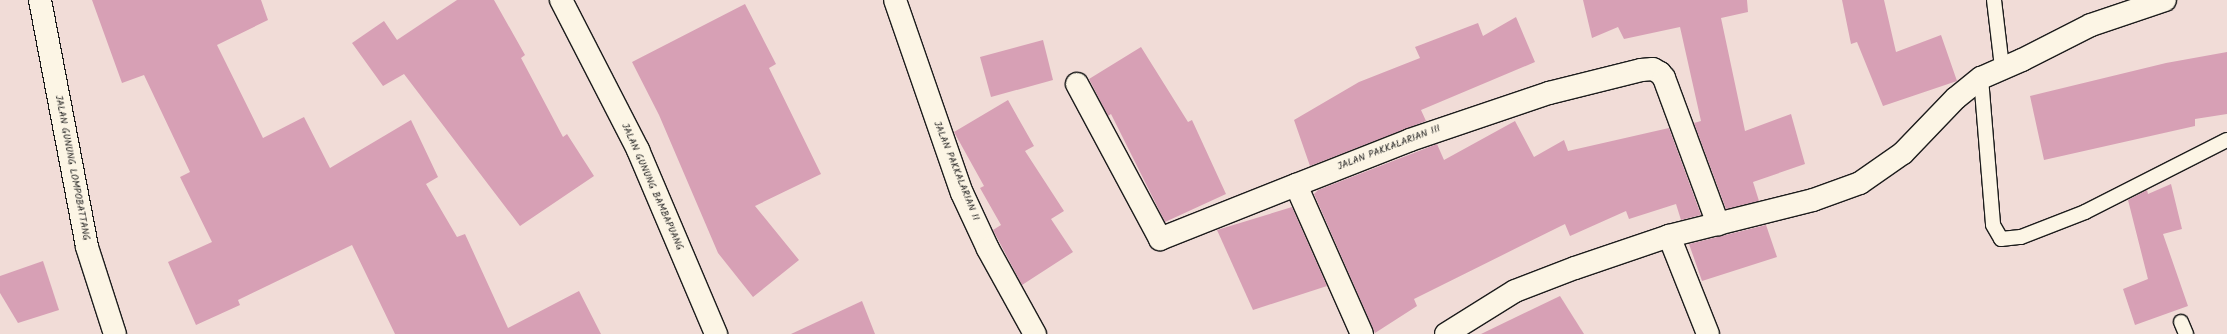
<!DOCTYPE html>
<style>
body{margin:0}
#map{position:relative;width:2227px;height:334px;overflow:hidden;background:#f1dcd7;font-family:Kalam,sans-serif}
div>[style]{position:absolute}
.building>*{inset:0;background:#d7a0b5}
.roads{filter:drop-shadow(1px 0 #1c1c1c) drop-shadow(-1px 0 #1c1c1c) drop-shadow(0 1px #1c1c1c) drop-shadow(0 -1px #1c1c1c)}
.lane>*{height:14px;margin:-7px;padding:0 7px;transform-origin:7px;border-radius:7px;background:#fcf5e5}
.street>*{height:22px;margin:-11px;padding:0 11px;transform-origin:11px;border-radius:11px;background:#fcf5e5}
.secondary>*{height:22px;margin:-11px;padding:0 11px;transform-origin:11px;border-radius:11px;background:#fcf5e5}
span{translate:-50% -50%;white-space:nowrap;text-align:center;line-height:1.15;-webkit-text-stroke:3px #fcf5e5;paint-order:stroke}
.street-label{font-size:10px;color:#1c1c1c}
</style>
<div id="map">
<div class="building">
<div style="clip-path:polygon(92px 0,261px 0,268px 20px,217px 45px,263px 138px,304px 117px,330px 168px,411px 120px,438px 177px,426px 184px,457px 237px,465px 234px,508px 328px,579px 291px,601px 334px,395px 334px,352px 245px,238px 300px,240px 305px,196px 325px,168px 262px,212px 242px,180px 177px,190px 172px,144px 75px,122px 83px)"></div>
<div style="clip-path:polygon(457px 0,494px 0,525px 55px,521px 58px,563px 137px,567px 134px,594px 176px,520px 226px,404px 74px,383px 86px,352px 43px,384px 21px,397px 40px)"></div>
<div style="clip-path:polygon(1583px 0,1747px 0,1748px 12px,1721px 18px,1745px 131px,1791px 114px,1805px 164px,1753px 182px,1759px 201px,1726px 209px,1694px 123px,1701px 121px,1680px 27px,1624px 39px,1618px 27px,1592px 38px)"></div>
<div style="clip-path:polygon(1842px 0,1884px 0,1896px 52px,1941px 35px,1957px 81px,1883px 106px,1857px 42px,1851px 44px)"></div>
<div style="clip-path:polygon(745px 4px,776px 64px,769px 68px,821px 174px,755px 206px,799px 260px,753px 297px,718px 253px,659px 115px,632px 62px)"></div>
<div style="clip-path:polygon(1516px 17px,1535px 62px,1421px 110px,1426px 121px,1310px 166px,1294px 120px,1359px 82px,1420px 58px,1415px 47px,1478px 23px,1483px 36px)"></div>
<div style="clip-path:polygon(1043px 40px,1053px 80px,991px 97px,980px 57px)"></div>
<div style="clip-path:polygon(1141px 47px,1188px 122px,1192px 120px,1226px 194px,1165px 222px,1111px 114px,1108px 116px,1089px 79px)"></div>
<div style="clip-path:polygon(2227px 52px,2227px 114px,2195px 119px,2195px 126px,2044px 160px,2030px 96px,2166px 63px)"></div>
<div style="clip-path:polygon(1008px 100px,1034px 146px,1025px 151px,1064px 211px,1051px 219px,1073px 252px,1022px 285px,993px 230px,1001px 225px,980px 188px,984px 186px,954px 132px)"></div>
<div style="clip-path:polygon(1515px 121px,1534px 157px,1564px 140px,1568px 151px,1669px 128px,1701px 215px,1681px 220px,1676px 204px,1629px 219px,1626px 211px,1570px 236px,1565px 224px,1414px 299px,1417px 306px,1375px 333px,1314px 194px,1318px 190px,1437px 144px,1444px 160px)"></div>
<div style="clip-path:polygon(2171px 184px,2182px 229px,2163px 234px,2188px 306px,2135px 325px,2123px 289px,2148px 279px,2128px 200px,2147px 190px,2148px 194px)"></div>
<div style="clip-path:polygon(1292px 207px,1327px 286px,1253px 310px,1217px 230px)"></div>
<div style="clip-path:polygon(1766px 225px,1777px 257px,1702px 281px,1689px 244px)"></div>
<div style="clip-path:polygon(43px 261px,59px 310px,18px 323px,0 293px,0 276px)"></div>
<div style="clip-path:polygon(1560px 296px,1584px 334px,1481px 334px)"></div>
<div style="clip-path:polygon(862px 301px,875px 334px,791px 334px)"></div>
</div>
<div class="roads">
<div class="lane">
<div style="left:1994px;top:0;width:67px;rotate:83.2deg"></div>
<div style="left:1981px;top:78px;width:147px;rotate:85.3deg"></div>
<div style="left:1993px;top:225px;width:16px;rotate:60deg"></div>
<div style="left:2001px;top:239px;width:20px;rotate:-6deg"></div>
<div style="left:2021px;top:237px;width:69px;rotate:-21.3deg"></div>
<div style="left:2085px;top:212px;width:159px;rotate:-26.9deg"></div>
<div style="left:2181px;top:322px;width:13px;rotate:67deg"></div>
</div>
<div class="street">
<div style="left:561px;top:0;width:169px;rotate:62.8deg"></div>
<div style="left:638px;top:150px;width:200px;rotate:67deg"></div>
<div style="left:895px;top:0;width:204px;rotate:70.9deg"></div>
<div style="left:962px;top:193px;width:62px;rotate:65.1deg"></div>
<div style="left:988px;top:249px;width:97px;rotate:61.1deg"></div>
<div style="left:1077px;top:84px;width:176px;rotate:61.8deg"></div>
<div style="left:1160px;top:239px;width:146px;rotate:-21.7deg"></div>
<div style="left:1669px;top:236px;width:105px;rotate:68.3deg"></div>
<div style="left:1362px;top:334px;width:163px;rotate:-113.9deg"></div>
<div style="left:1296px;top:185px;width:123px;rotate:-21.5deg"></div>
<div style="left:1410px;top:140px;width:147px;rotate:-18.7deg"></div>
<div style="left:1549px;top:93px;width:95px;rotate:-14deg"></div>
<div style="left:1641px;top:70px;width:12px;rotate:-5deg"></div>
<div style="left:1653px;top:69px;width:8px;rotate:30deg"></div>
<div style="left:1660px;top:73px;width:6px;rotate:51deg"></div>
<div style="left:1664px;top:78px;width:156px;rotate:69.7deg"></div>
<div style="left:1446px;top:334px;width:81px;rotate:-31.9deg"></div>
<div style="left:1515px;top:291px;width:64px;rotate:-21deg"></div>
<div style="left:1575px;top:268px;width:99px;rotate:-18.8deg"></div>
<div style="left:1669px;top:236px;width:148px;rotate:-14deg"></div>
<div style="left:1813px;top:200px;width:50px;rotate:-19.9deg"></div>
<div style="left:1860px;top:183px;width:52px;rotate:-34.9deg"></div>
<div style="left:1903px;top:153px;width:76px;rotate:-46.1deg"></div>
<div style="left:1956px;top:98px;width:32px;rotate:-39deg"></div>
<div style="left:1981px;top:78px;width:45px;rotate:-23.7deg"></div>
<div style="left:2022px;top:60px;width:77px;rotate:-26.9deg"></div>
<div style="left:2091px;top:25px;width:78px;rotate:-18.7deg"></div>
</div>
<div class="secondary">
<div style="left:40px;top:0;width:251px;rotate:79.2deg"></div>
<div style="left:87px;top:247px;width:91px;rotate:72.2deg"></div>
</div>
</div>
<div class="street-label">
<span style="left:1389px;top:148px;rotate:-21deg">JALAN PAKKALARIAN III</span>
<span style="left:72px;top:168px;rotate:79deg">JALAN GUNUNG LOMPOBATTANG</span>
<span style="left:956px;top:171px;rotate:68deg">JALAN PAKKALARIAN II</span>
<span style="left:652px;top:187px;rotate:66deg">JALAN GUNUNG BAMBAPUANG</span>
</div>
</div>
